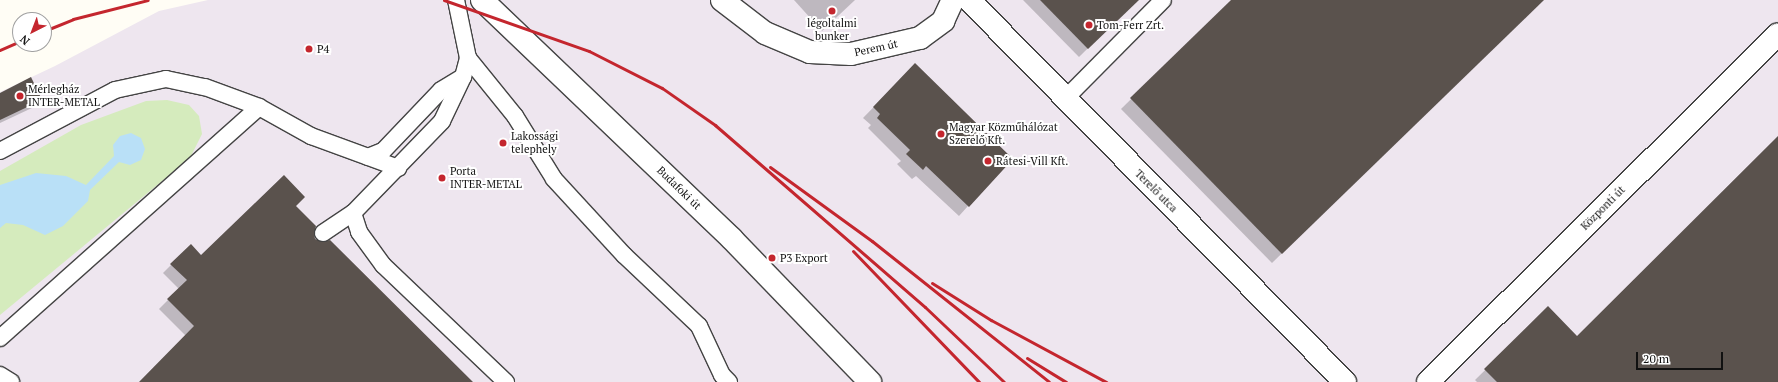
<!DOCTYPE html>
<meta charset="utf-8">
<style>
body{margin:0}
#map{position:relative;width:1778px;height:382px;overflow:hidden;background:#fffdf5;font-family:"PT Serif",serif}
div>[style]{position:absolute}
.industrial>*{inset:0;background:#eee6ef}
.green>*{inset:0;background:#d5ebbd}
.water>*{inset:0;background:#b9e0f7}
.shadow>*{inset:0;background:#0003}
.building>*{inset:0;background:#5a524d}
.roads{filter:drop-shadow(1px 0 #444) drop-shadow(-1px 0 #444) drop-shadow(0 1px #444) drop-shadow(0 -1px #444)}
.service>*{height:16px;margin:-8px;padding:0 8px;transform-origin:8px;border-radius:8px;background:#fff}
.minor>*{height:22px;margin:-11px;padding:0 11px;transform-origin:11px;border-radius:11px;background:#fff}
.rail>*{height:3px;margin:-1.5px;padding:0 1.5px;transform-origin:1.5px;border-radius:1.5px;background:#c4262e}
.dots>*{width:11px;height:11px;translate:-50% -50%;box-sizing:border-box;border:2px solid #fff;border-radius:50%}
span{translate:-50% -50%;white-space:nowrap;text-align:center;line-height:1.15;-webkit-text-stroke:4px #fff;paint-order:stroke}
.poi-label{font-size:11px;color:#111}
.left{translate:0 -50%;text-align:left}
.street-label{font-size:11px;color:#111}
.north{position:absolute;left:12px;top:12px;width:40px;height:40px;box-sizing:border-box;background:#fff;border:1px solid #a0a0a0;border-radius:50%;rotate:222deg;font-size:11px;font-weight:700;line-height:16px;text-align:center;color:#111}
.north::after{content:'';display:block;margin:auto;width:14px;height:18px;background:#c4262e;clip-path:polygon(50% 0,100% 100%,50% 72%,0 100%)}
.scale{position:absolute;left:1636px;top:352px;width:87px;height:18px;box-sizing:border-box;border:2px solid #111;border-top:0;padding-left:5px;font-size:12px;line-height:14px;white-space:nowrap;color:#111;-webkit-text-stroke:3px #fff;paint-order:stroke}
</style>
<div id="map">
<div class="industrial">
<div style="clip-path:polygon(208px 0,1778px 0,1778px 382px,0 382px,0 92px,55px 66px,159px 11px)"></div>
</div>
<div class="green">
<div style="clip-path:polygon(167px 100px,189px 105px,199px 116px,202px 134px,190px 158px,0 315px,0 171px,81px 125px,146px 101px)"></div>
</div>
<div class="water">
<div style="clip-path:polygon(131px 133px,141px 138px,145px 149px,141px 160px,130px 165px,119px 162px,90px 190px,88px 201px,63px 226px,45px 235px,23px 225px,6px 223px,0 228px,0 185px,36px 173px,66px 176px,86px 185px,114px 156px,113px 145px,120px 136px)"></div>
</div>
<div class="shadow">
<div style="clip-path:polygon(794px 0,855px 0,822px 31px)"></div>
<div style="clip-path:polygon(1023px 0,1137px 0,1079px 57px)"></div>
<div style="clip-path:polygon(1232px 0,1542px 0,1272px 263px,1121px 109px)"></div>
<div style="clip-path:polygon(906px 74px,968px 206px,959px 216px,916px 176px,912px 179px,897px 164px,901px 161px,868px 128px,871px 125px,863px 118px)"></div>
<div style="clip-path:polygon(0 94px,41px 100px,34px 107px,0 123px)"></div>
<div style="clip-path:polygon(1778px 138px,1778px 382px,1477px 382px,1475px 380px,1548px 308px,1577px 337px)"></div>
<div style="clip-path:polygon(294px 206px,315px 239px,472px 382px,140px 382px,186px 336px,159px 309px,179px 289px,163px 273px,191px 245px,201px 257px)"></div>
</div>
<div class="building">
<div style="clip-path:polygon(1040px 0,1139px 0,1088px 49px)"></div>
<div style="clip-path:polygon(1231px 0,1544px 0,1282px 254px,1130px 98px)"></div>
<div style="clip-path:polygon(915px 63px,1013px 159px,969px 207px,926px 166px,923px 170px,906px 154px,910px 150px,877px 118px,880px 114px,873px 107px)"></div>
<div style="clip-path:polygon(31px 77px,42px 100px,0 120px,0 93px)"></div>
<div style="clip-path:polygon(1778px 136px,1778px 382px,1497px 382px,1484px 369px,1548px 306px,1577px 336px)"></div>
<div style="clip-path:polygon(284px 175px,305px 197px,296px 206px,316px 226px,314px 233px,315px 239px,323px 242px,330px 240px,473px 382px,139px 382px,194px 326px,167px 299px,187px 280px,170px 264px,191px 244px,201px 255px)"></div>
</div>
<div class="roads">
<div class="service">
<div style="left:468px;top:58px;width:75px;rotate:51deg"></div>
<div style="left:515px;top:116px;width:74px;rotate:58.2deg"></div>
<div style="left:554px;top:179px;width:103px;rotate:47.4deg"></div>
<div style="left:624px;top:255px;width:103px;rotate:43.4deg"></div>
<div style="left:699px;top:326px;width:54px;rotate:64.9deg"></div>
<div style="left:722px;top:375px;width:10px;rotate:45deg"></div>
<div style="left:1065px;top:99px;width:139px;rotate:-45.3deg"></div>
<div style="left:0;top:151px;width:130px;rotate:-27.9deg"></div>
<div style="left:115px;top:90px;width:52px;rotate:-12.2deg"></div>
<div style="left:166px;top:79px;width:40px;rotate:12deg"></div>
<div style="left:205px;top:87px;width:58px;rotate:20.3deg"></div>
<div style="left:259px;top:107px;width:60px;rotate:29.1deg"></div>
<div style="left:311px;top:136px;width:93px;rotate:20.2deg"></div>
<div style="left:368px;top:157px;width:16px;rotate:-22deg"></div>
<div style="left:383px;top:151px;width:84px;rotate:-46.4deg"></div>
<div style="left:441px;top:90px;width:26px;rotate:-31deg"></div>
<div style="left:353px;top:213px;width:20px;rotate:72deg"></div>
<div style="left:359px;top:232px;width:41px;rotate:54deg"></div>
<div style="left:383px;top:265px;width:170px;rotate:43.6deg"></div>
<div style="left:323px;top:233px;width:36px;rotate:-34deg"></div>
<div style="left:353px;top:213px;width:128px;rotate:-45.9deg"></div>
<div style="left:442px;top:121px;width:49px;rotate:-64.5deg"></div>
<div style="left:463px;top:77px;width:20px;rotate:-75deg"></div>
<div style="left:468px;top:58px;width:59px;rotate:-101.7deg"></div>
<div style="left:0;top:338px;width:347px;rotate:-41.7deg"></div>
<div style="left:0;top:375px;width:13px;rotate:32deg"></div>
</div>
<div class="minor">
<div style="left:482px;top:0;width:346px;rotate:43.7deg"></div>
<div style="left:732px;top:239px;width:199px;rotate:46deg"></div>
<div style="left:722px;top:0;width:54px;rotate:37.5deg"></div>
<div style="left:765px;top:33px;width:49px;rotate:22.9deg"></div>
<div style="left:810px;top:52px;width:41px;rotate:2.8deg"></div>
<div style="left:851px;top:54px;width:71px;rotate:-13.1deg"></div>
<div style="left:920px;top:38px;width:29px;rotate:-36deg"></div>
<div style="left:943px;top:21px;width:23px;rotate:-65deg"></div>
<div style="left:969px;top:0;width:536px;rotate:45.45deg"></div>
<div style="left:1428px;top:382px;width:493px;rotate:-44.8deg"></div>
</div>
</div>
<div class="rail">
<div style="left:444px;top:0;width:154px;rotate:19.4deg"></div>
<div style="left:589px;top:51px;width:82px;rotate:26.9deg"></div>
<div style="left:662px;top:88px;width:65px;rotate:34.9deg"></div>
<div style="left:715px;top:125px;width:278px;rotate:40.9deg"></div>
<div style="left:925px;top:307px;width:109px;rotate:43.5deg"></div>
<div style="left:44px;top:31px;width:31px;rotate:-22deg"></div>
<div style="left:73px;top:19px;width:77px;rotate:-14.2deg"></div>
<div style="left:0;top:50px;width:22px;rotate:-24deg"></div>
<div style="left:770px;top:167px;width:126px;rotate:36deg"></div>
<div style="left:872px;top:241px;width:226px;rotate:38.5deg"></div>
<div style="left:853px;top:251px;width:182px;rotate:46.1deg"></div>
<div style="left:932px;top:283px;width:70px;rotate:32.1deg"></div>
<div style="left:991px;top:320px;width:131px;rotate:28.3deg"></div>
<div style="left:1027px;top:358px;width:46px;rotate:31.6deg"></div>
</div>
<div class="dots">
<div style="left:832px;top:11px;background:#c4262e"></div>
<div style="left:1089px;top:25px;background:#c4262e"></div>
<div style="left:309px;top:49px;background:#c4262e"></div>
<div style="left:20px;top:96px;background:#c4262e"></div>
<div style="left:941px;top:134px;background:#c4262e"></div>
<div style="left:503px;top:143px;background:#c4262e"></div>
<div style="left:988px;top:161px;background:#c4262e"></div>
<div style="left:442px;top:178px;background:#c4262e"></div>
<div style="left:772px;top:258px;background:#c4262e"></div>
</div>
<div class="poi-label">
<span style="left:832px;top:30px">légoltalmi<br>bunker</span>
<span class="left" style="left:1097px;top:25px">Tom-Ferr Zrt.</span>
<span class="left" style="left:317px;top:49px">P4</span>
<span class="left" style="left:28px;top:96px">Mérlegház<br>INTER-METAL</span>
<span class="left" style="left:949px;top:134px">Magyar Közműhálózat<br>Szerelő Kft.</span>
<span class="left" style="left:511px;top:143px">Lakossági<br>telephely</span>
<span class="left" style="left:996px;top:161px">Rátesi-Vill Kft.</span>
<span class="left" style="left:450px;top:178px">Porta<br>INTER-METAL</span>
<span class="left" style="left:780px;top:258px">P3 Export</span>
</div>
<div class="street-label">
<span style="left:876px;top:48px;rotate:-12deg">Perem út</span>
<span style="left:679px;top:188px;rotate:44deg">Budafoki út</span>
<span style="left:1156px;top:191px;rotate:45deg">Terelő utca</span>
<span style="left:1603px;top:208px;rotate:-45deg">Központi út</span>
</div>
<div class="north">N</div>
<div class="scale">20 m</div>
</div>
